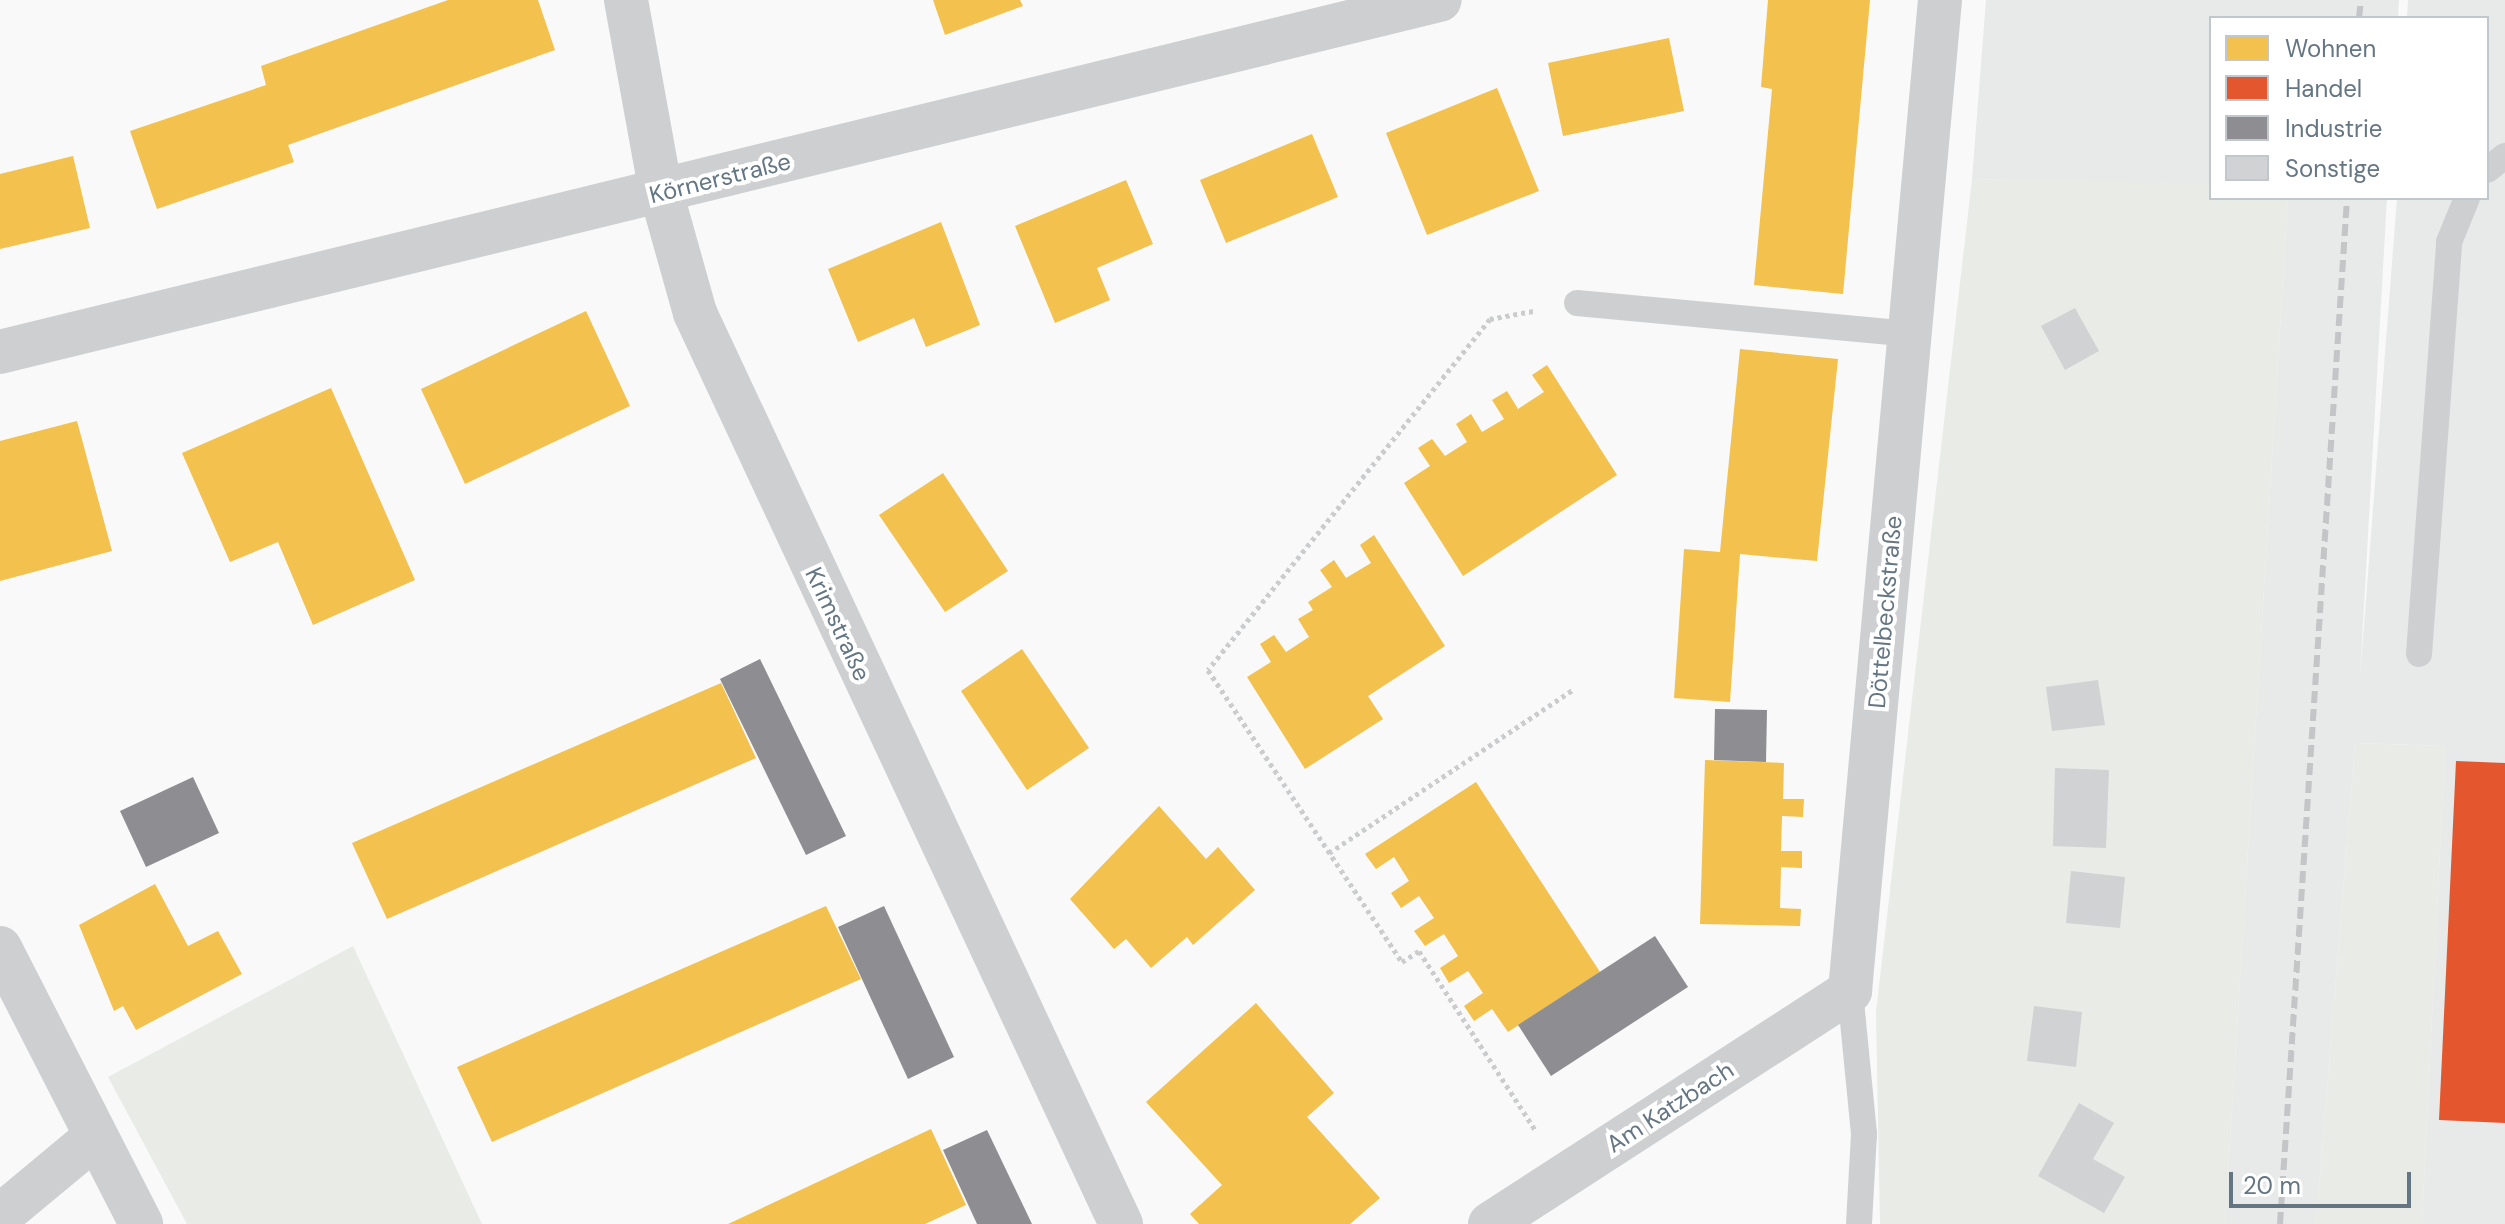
<!DOCTYPE html>
<meta charset="utf-8">
<style>
body{margin:0}
#map{position:relative;width:2505px;height:1224px;overflow:hidden;background:#f9f9f9;font-family:"DM Sans",sans-serif}
div>[style]{position:absolute}
.built>*{inset:0;background:#e8e9e9}
.green>*{inset:0;background:#e8ebe6}
.homes>*{inset:0;background:#f2c14e}
.shops>*{inset:0;background:#e4572e}
.industry>*{inset:0;background:#8d8d92}
.building>*{inset:0;background:#d0d2d3}
.path>*{height:5px;margin-top:-2.5px;transform-origin:0;background:repeating-linear-gradient(90deg,#cbcccd 0 4px,transparent 0 8px)}
.lane>*{height:26px;margin:-13px;padding:0 13px;transform-origin:13px;border-radius:13px;background:#cecfd0}
.street>*{height:44px;margin:-22px;padding:0 22px;transform-origin:22px;border-radius:22px;background:#cecfd0}
.rail>*{height:6px;margin-top:-3px;transform-origin:0;background:repeating-linear-gradient(90deg,#c3c5c6 0 12px,transparent 0 18px)}
span{translate:-50% -50%;white-space:nowrap;text-align:center;line-height:1.15;-webkit-text-stroke:8px #fff;paint-order:stroke}
.street-label{font-size:24px;color:#657683}
.legend{position:absolute;left:2209px;top:16px;width:280px;height:184px;box-sizing:border-box;background:#fff;border:2px solid #c1c8cd;margin:0;padding:10px 14px;list-style:none;font-size:24px;color:#657683}
.legend li{display:flex;align-items:center;gap:16px;height:40px}
.legend b{width:40px;border:2px solid #c1c8cd}
.scale{position:absolute;left:2229px;top:1172px;width:182px;height:36px;box-sizing:border-box;border:4px solid #657683;border-top:0;padding-left:10px;font-size:24px;line-height:28px;white-space:nowrap;color:#657683;-webkit-text-stroke:6px #fff;paint-order:stroke}
</style>
<div id="map">
<div class="built">
<div style="clip-path:polygon(1986px 0,2399px 0,2398px 18px,2211px 18px,2211px 185px,1972px 179px)"></div>
<div style="clip-path:polygon(2408px 0,2505px 0,2505px 1224px,2422px 1224px,2445px 746px,2355px 743px,2316px 1224px,2225px 1224px,2288px 198px,2387px 198px,2360px 677px,2397px 198px,2487px 198px,2487px 18px,2407px 18px)"></div>
</div>
<div class="green">
<div style="clip-path:polygon(1972px 179px,2198px 184px,2211px 185px,2211px 198px,2288px 198px,2225px 1224px,1880px 1224px,1876px 1012px)"></div>
<div style="clip-path:polygon(2355px 743px,2445px 746px,2422px 1224px,2316px 1224px)"></div>
<div style="clip-path:polygon(353px 946px,482px 1224px,187px 1224px,108px 1077px)"></div>
</div>
<div class="homes">
<div style="clip-path:polygon(448px 0,538px 0,555px 50px,288px 145px,294px 162px,157px 209px,130px 131px,266px 85px,261px 66px)"></div>
<div style="clip-path:polygon(933px 0,1020px 0,1023px 6px,945px 35px)"></div>
<div style="clip-path:polygon(1768px 0,1870px 0,1843px 294px,1754px 285px,1772px 89px,1761px 87px)"></div>
<div style="clip-path:polygon(1669px 38px,1684px 111px,1563px 136px,1548px 63px)"></div>
<div style="clip-path:polygon(1497px 88px,1539px 191px,1427px 235px,1386px 133px)"></div>
<div style="clip-path:polygon(1312px 134px,1338px 197px,1226px 243px,1200px 180px)"></div>
<div style="clip-path:polygon(73px 156px,90px 228px,0 249px,0 174px)"></div>
<div style="clip-path:polygon(1126px 180px,1153px 244px,1097px 268px,1110px 300px,1055px 323px,1015px 226px)"></div>
<div style="clip-path:polygon(941px 222px,980px 325px,926px 347px,914px 318px,858px 342px,828px 269px)"></div>
<div style="clip-path:polygon(586px 311px,630px 406px,465px 484px,421px 389px)"></div>
<div style="clip-path:polygon(1740px 349px,1838px 359px,1817px 561px,1740px 554px,1730px 702px,1674px 698px,1684px 549px,1720px 552px)"></div>
<div style="clip-path:polygon(1547px 365px,1617px 475px,1463px 576px,1404px 483px,1430px 466px,1418px 448px,1432px 439px,1445px 456px,1467px 442px,1456px 424px,1471px 414px,1482px 432px,1504px 419px,1492px 400px,1507px 391px,1518px 409px,1544px 392px,1532px 375px)"></div>
<div style="clip-path:polygon(331px 388px,415px 580px,313px 625px,278px 542px,230px 562px,182px 453px)"></div>
<div style="clip-path:polygon(77px 421px,112px 551px,0 581px,0 441px)"></div>
<div style="clip-path:polygon(943px 473px,1008px 571px,945px 612px,879px 515px)"></div>
<div style="clip-path:polygon(1374px 535px,1445px 646px,1368px 696px,1383px 719px,1305px 769px,1247px 677px,1271px 662px,1260px 644px,1274px 635px,1286px 652px,1309px 637px,1298px 619px,1313px 610px,1308px 602px,1332px 587px,1320px 570px,1334px 560px,1346px 578px,1371px 563px,1360px 545px)"></div>
<div style="clip-path:polygon(1022px 649px,1089px 748px,1027px 790px,961px 691px)"></div>
<div style="clip-path:polygon(721px 683px,756px 758px,387px 919px,352px 843px)"></div>
<div style="clip-path:polygon(1705px 760px,1784px 763px,1783px 799px,1804px 799px,1803px 817px,1782px 816px,1781px 851px,1802px 851px,1802px 868px,1781px 867px,1780px 908px,1801px 909px,1800px 926px,1700px 924px)"></div>
<div style="clip-path:polygon(1476px 782px,1600px 972px,1508px 1032px,1492px 1009px,1474px 1021px,1464px 1006px,1483px 993px,1468px 971px,1449px 983px,1440px 968px,1458px 956px,1444px 934px,1425px 946px,1414px 931px,1434px 918px,1419px 896px,1401px 908px,1391px 893px,1409px 881px,1394px 857px,1376px 869px,1365px 854px)"></div>
<div style="clip-path:polygon(1159px 806px,1206px 859px,1218px 847px,1255px 890px,1193px 945px,1187px 937px,1151px 968px,1126px 939px,1114px 949px,1070px 899px)"></div>
<div style="clip-path:polygon(155px 884px,188px 946px,218px 931px,242px 974px,136px 1030px,123px 1006px,114px 1011px,79px 925px)"></div>
<div style="clip-path:polygon(826px 906px,861px 979px,492px 1142px,457px 1067px)"></div>
<div style="clip-path:polygon(1256px 1003px,1334px 1093px,1307px 1117px,1380px 1198px,1350px 1224px,1199px 1224px,1190px 1214px,1222px 1185px,1146px 1102px)"></div>
<div style="clip-path:polygon(931px 1129px,966px 1205px,925px 1224px,728px 1224px)"></div>
</div>
<div class="shops">
<div style="clip-path:polygon(2456px 761px,2505px 763px,2505px 1123px,2439px 1120px)"></div>
</div>
<div class="industry">
<div style="clip-path:polygon(760px 659px,846px 836px,806px 855px,720px 679px)"></div>
<div style="clip-path:polygon(1715px 709px,1767px 710px,1766px 762px,1714px 760px)"></div>
<div style="clip-path:polygon(193px 777px,219px 833px,146px 867px,120px 811px)"></div>
<div style="clip-path:polygon(884px 906px,954px 1057px,908px 1079px,838px 927px)"></div>
<div style="clip-path:polygon(1655px 936px,1688px 987px,1551px 1076px,1518px 1025px)"></div>
<div style="clip-path:polygon(987px 1130px,1032px 1224px,977px 1224px,943px 1150px)"></div>
</div>
<div class="building">
<div style="clip-path:polygon(2075px 308px,2099px 351px,2065px 370px,2041px 326px)"></div>
<div style="clip-path:polygon(2098px 680px,2105px 725px,2052px 731px,2046px 687px)"></div>
<div style="clip-path:polygon(2055px 768px,2109px 770px,2106px 848px,2053px 846px)"></div>
<div style="clip-path:polygon(2071px 871px,2125px 877px,2120px 928px,2066px 923px)"></div>
<div style="clip-path:polygon(2034px 1006px,2082px 1012px,2076px 1067px,2027px 1061px)"></div>
<div style="clip-path:polygon(2079px 1103px,2114px 1123px,2093px 1159px,2125px 1177px,2104px 1213px,2038px 1176px)"></div>
</div>
<div class="path">
<div style="left:1533px;top:311px;width:44px;rotate:169.5deg"></div>
<div style="left:1490px;top:319px;width:450px;rotate:128.8deg"></div>
<div style="left:1208px;top:670px;width:351px;rotate:56.4deg"></div>
<div style="left:1402px;top:962px;width:20px;rotate:-33deg"></div>
<div style="left:1419px;top:951px;width:215px;rotate:57deg"></div>
<div style="left:1329px;top:853px;width:295px;rotate:-33.8deg"></div>
</div>
<div class="lane">
<div style="left:2487px;top:170px;width:23px;rotate:-38deg"></div>
<div style="left:1577px;top:303px;width:334px;rotate:5.3deg"></div>
<div style="left:2419px;top:654px;width:413px;rotate:-85.8deg"></div>
<div style="left:2449px;top:242px;width:48px;rotate:-67.8deg"></div>
<div style="left:1850px;top:991px;width:144px;rotate:84.4deg"></div>
<div style="left:1864px;top:1134px;width:90px;rotate:93.2deg"></div>
</div>
<div class="street">
<div style="left:626px;top:0;width:195px;rotate:79.7deg"></div>
<div style="left:661px;top:192px;width:126px;rotate:74.3deg"></div>
<div style="left:695px;top:313px;width:1006px;rotate:64.94deg"></div>
<div style="left:0;top:352px;width:1482px;rotate:-13.74deg"></div>
<div style="left:0;top:948px;width:310px;rotate:62.9deg"></div>
<div style="left:0;top:1216px;width:124px;rotate:-39.7deg"></div>
<div style="left:1490px;top:1224px;width:429px;rotate:-32.9deg"></div>
<div style="left:1850px;top:991px;width:995px;rotate:-84.81deg"></div>
</div>
<div class="rail">
<div style="left:2359px;top:18px;width:18px;rotate:-84deg"></div>
<div style="left:2280px;top:1224px;width:1028px;rotate:-86.26deg"></div>
</div>
<div class="street-label">
<span style="left:720px;top:178px;rotate:-14deg">Körnerstraße</span>
<span style="left:1885px;top:612px;rotate:-85deg">Döttelbeckstraße</span>
<span style="left:838px;top:624px;rotate:65deg">Krimstraße</span>
<span style="left:1670px;top:1107px;rotate:-33deg">Am Katzbach</span>
</div>
<ul class="legend">
<li><b style="height:22px;background:#f2c14e"></b>Wohnen</li>
<li><b style="height:22px;background:#e4572e"></b>Handel</li>
<li><b style="height:22px;background:#8d8d92"></b>Industrie</li>
<li><b style="height:22px;background:#d0d2d3"></b>Sonstige</li>
</ul>
<div class="scale">20 m</div>
</div>
